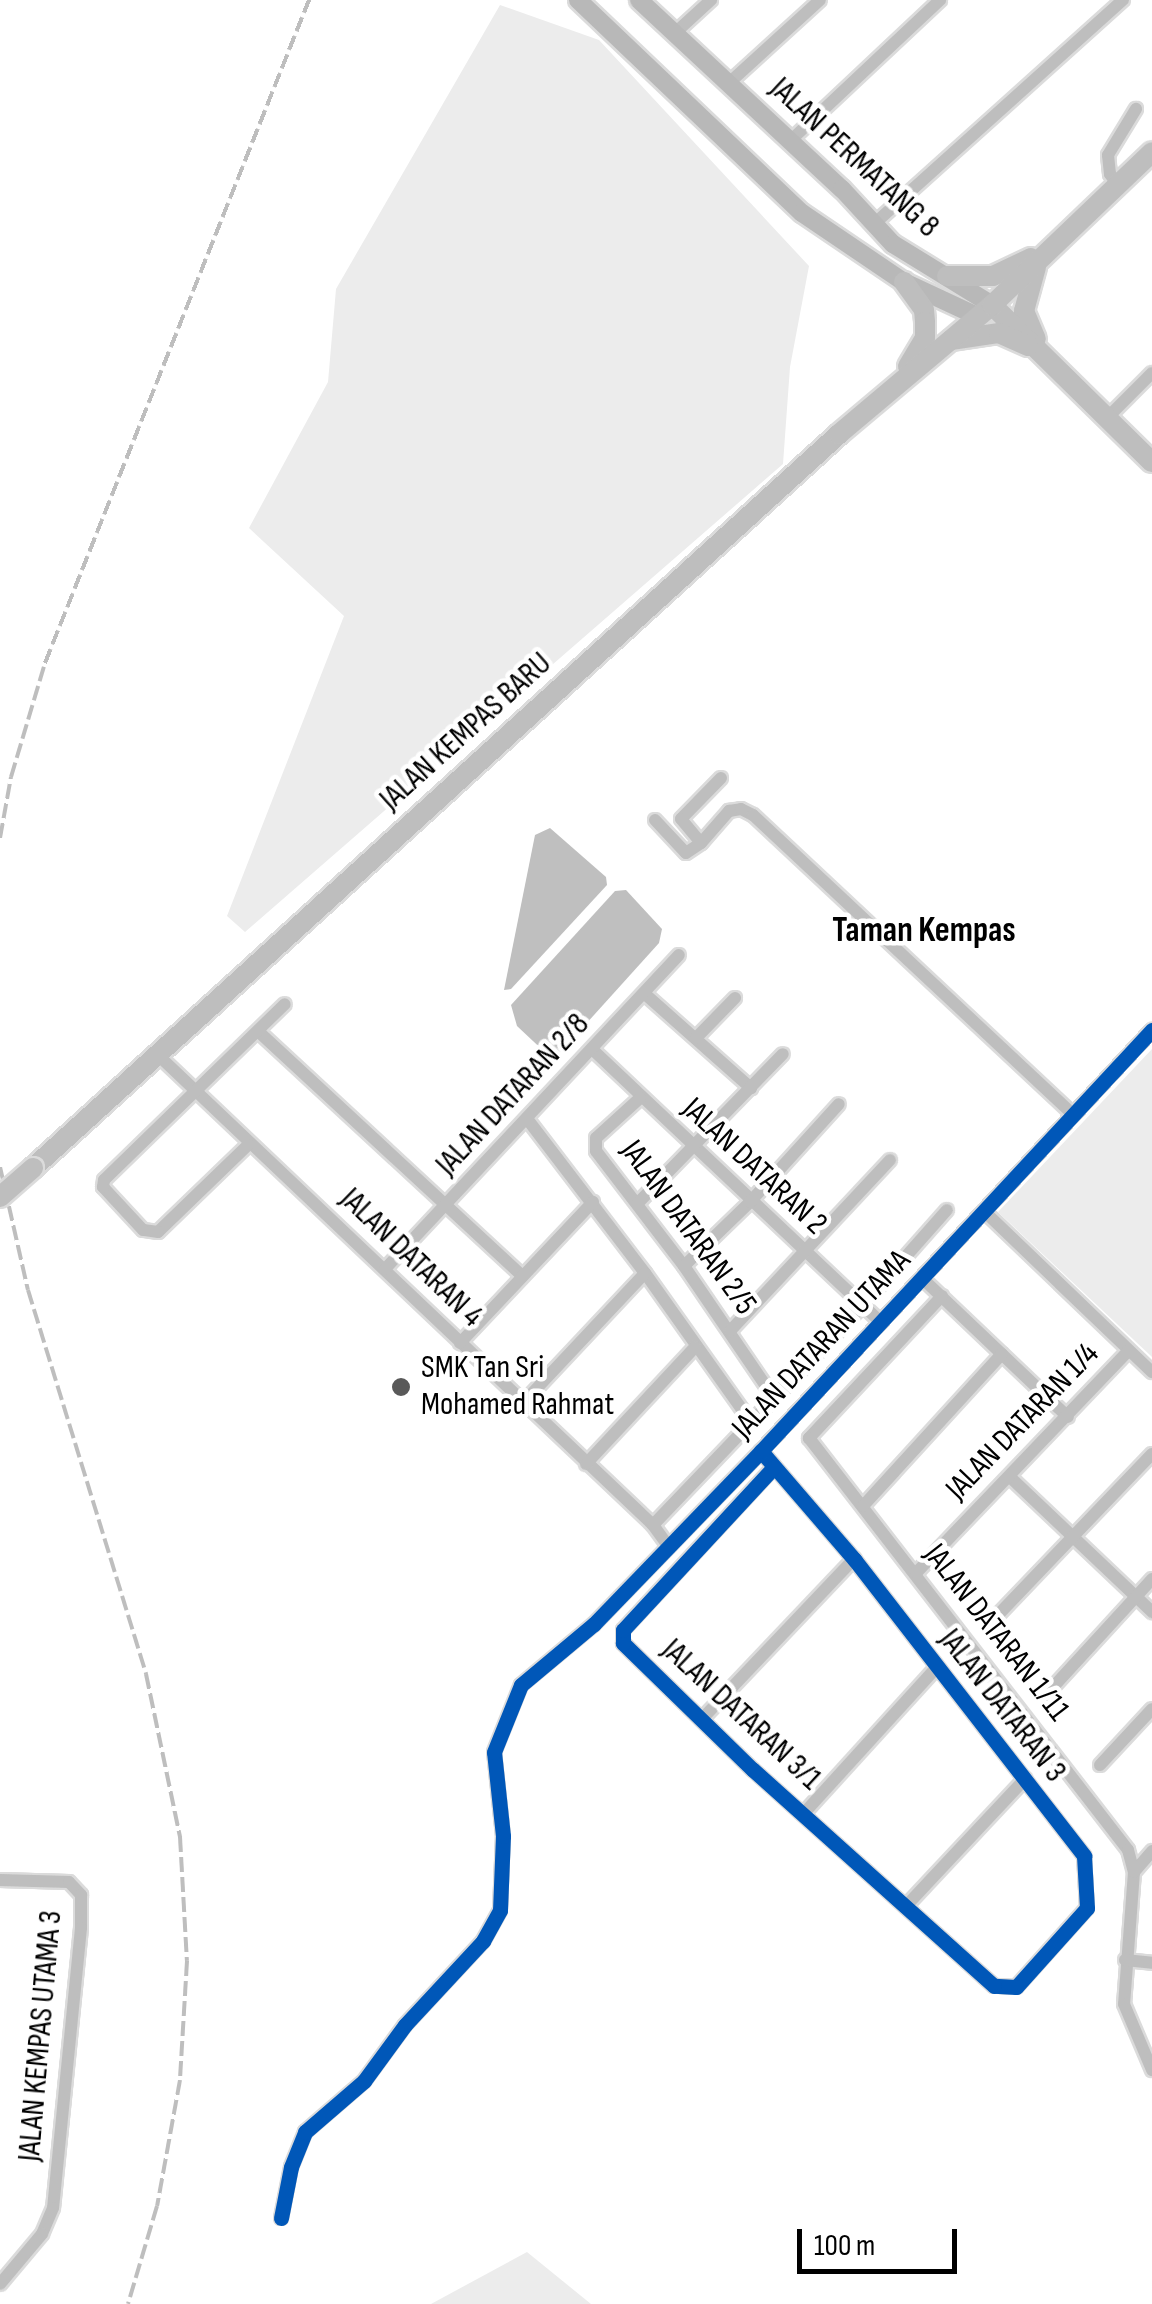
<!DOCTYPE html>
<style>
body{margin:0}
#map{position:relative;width:1152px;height:2304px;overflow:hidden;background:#fff;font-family:"Sofia Sans Condensed",sans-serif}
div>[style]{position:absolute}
.green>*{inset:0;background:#ececec}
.water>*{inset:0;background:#bfbfbf}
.roads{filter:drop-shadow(2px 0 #dbdbdb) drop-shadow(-2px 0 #dbdbdb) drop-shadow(0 2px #dbdbdb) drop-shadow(0 -2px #dbdbdb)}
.street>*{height:12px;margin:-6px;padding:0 6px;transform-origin:6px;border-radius:6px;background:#bebebe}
.secondary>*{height:18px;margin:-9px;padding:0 9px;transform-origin:9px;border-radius:9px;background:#b8b8b8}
.primary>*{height:20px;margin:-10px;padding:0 10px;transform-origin:10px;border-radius:10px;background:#bebebe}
.rail>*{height:4px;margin-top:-2px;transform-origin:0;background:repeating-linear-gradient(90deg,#bebebe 0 15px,transparent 0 20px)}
.bridges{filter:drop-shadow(2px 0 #dbdbdb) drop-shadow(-2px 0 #dbdbdb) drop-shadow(0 2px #dbdbdb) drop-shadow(0 -2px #dbdbdb)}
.primary-bridge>*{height:20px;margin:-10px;padding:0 10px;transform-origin:10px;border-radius:10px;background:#bebebe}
.cycleway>*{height:15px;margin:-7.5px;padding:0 7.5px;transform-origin:7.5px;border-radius:7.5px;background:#0057b8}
.dots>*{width:28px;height:28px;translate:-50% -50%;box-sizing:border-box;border:5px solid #fff;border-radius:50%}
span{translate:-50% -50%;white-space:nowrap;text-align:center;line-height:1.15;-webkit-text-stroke:9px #fff;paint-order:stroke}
.street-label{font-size:32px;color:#000}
.poi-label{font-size:32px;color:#000}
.left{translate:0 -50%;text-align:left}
.neighbourhood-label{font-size:35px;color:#000;font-weight:700}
.scale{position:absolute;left:797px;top:2229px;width:160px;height:45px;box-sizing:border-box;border:5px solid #000;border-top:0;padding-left:12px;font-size:30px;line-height:35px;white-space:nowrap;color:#000;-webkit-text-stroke:8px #fff;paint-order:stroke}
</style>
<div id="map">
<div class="green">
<div style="clip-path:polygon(500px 5px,599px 40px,809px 266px,790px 367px,783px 464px,245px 932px,227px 916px,344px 616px,249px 528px,328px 382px,336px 289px)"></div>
<div style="clip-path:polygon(1152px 1049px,1152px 1357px,998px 1212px)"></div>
<div style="clip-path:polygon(527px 2252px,591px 2304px,431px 2304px)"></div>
</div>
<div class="water">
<div style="clip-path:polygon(550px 828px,606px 877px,607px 885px,511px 989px,504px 990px,535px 835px)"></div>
<div style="clip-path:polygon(626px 890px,662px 929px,659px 943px,557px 1056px,550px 1057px,517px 1026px,511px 1005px,615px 891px)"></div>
</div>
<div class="roads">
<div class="street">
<div style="left:675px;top:33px;width:49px;rotate:-42.5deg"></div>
<div style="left:729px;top:83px;width:123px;rotate:-42.4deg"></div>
<div style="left:790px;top:141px;width:206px;rotate:-43.2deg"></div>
<div style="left:1117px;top:184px;width:12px;rotate:-125deg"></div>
<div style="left:1110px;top:174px;width:19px;rotate:-96deg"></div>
<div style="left:1108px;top:155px;width:54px;rotate:-58.7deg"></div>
<div style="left:874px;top:224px;width:335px;rotate:-42deg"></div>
<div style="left:1106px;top:419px;width:65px;rotate:-45deg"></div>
<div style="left:721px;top:778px;width:57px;rotate:134.3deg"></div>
<div style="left:681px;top:819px;width:31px;rotate:50deg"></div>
<div style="left:701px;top:843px;width:43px;rotate:-48.8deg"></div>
<div style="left:729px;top:811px;width:12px;rotate:-9deg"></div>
<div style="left:741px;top:809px;width:13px;rotate:27deg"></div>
<div style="left:753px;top:815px;width:438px;rotate:43.1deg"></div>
<div style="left:655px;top:820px;width:45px;rotate:46.8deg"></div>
<div style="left:686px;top:853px;width:18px;rotate:-34deg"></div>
<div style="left:645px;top:994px;width:142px;rotate:41.6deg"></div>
<div style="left:260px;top:1033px;width:357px;rotate:42.8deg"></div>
<div style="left:696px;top:1038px;width:56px;rotate:-45.7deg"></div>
<div style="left:593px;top:1050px;width:396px;rotate:43.4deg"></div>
<div style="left:159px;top:1056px;width:681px;rotate:43.51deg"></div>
<div style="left:653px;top:1525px;width:24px;rotate:54deg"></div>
<div style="left:640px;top:1098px;width:59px;rotate:137.7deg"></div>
<div style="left:596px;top:1138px;width:13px;rotate:90deg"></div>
<div style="left:596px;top:1151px;width:145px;rotate:52.6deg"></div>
<div style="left:684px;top:1266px;width:160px;rotate:55.7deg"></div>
<div style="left:528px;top:1120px;width:193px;rotate:52.6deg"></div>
<div style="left:645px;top:1273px;width:181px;rotate:54.6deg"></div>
<div style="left:248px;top:1145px;width:125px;rotate:136deg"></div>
<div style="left:158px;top:1232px;width:15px;rotate:-172deg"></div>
<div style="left:143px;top:1230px;width:59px;rotate:-132.9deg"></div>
<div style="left:103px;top:1187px;width:7px;rotate:-82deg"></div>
<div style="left:104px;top:1180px;width:252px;rotate:-44.2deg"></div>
<div style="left:637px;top:1204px;width:209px;rotate:-45.8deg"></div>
<div style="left:984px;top:1211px;width:233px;rotate:43.8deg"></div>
<div style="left:684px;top:1266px;width:92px;rotate:-44.1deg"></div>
<div style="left:750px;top:1202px;width:132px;rotate:-47.8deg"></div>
<div style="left:385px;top:1269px;width:430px;rotate:-46.9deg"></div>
<div style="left:923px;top:1279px;width:200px;rotate:43.6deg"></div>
<div style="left:942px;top:1296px;width:195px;rotate:133.1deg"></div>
<div style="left:809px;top:1438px;width:521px;rotate:52.25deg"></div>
<div style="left:1128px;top:1850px;width:23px;rotate:75deg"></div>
<div style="left:1134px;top:1872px;width:132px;rotate:94.3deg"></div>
<div style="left:1124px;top:2004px;width:72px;rotate:67deg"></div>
<div style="left:730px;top:1331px;width:234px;rotate:-46.9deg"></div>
<div style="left:460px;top:1343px;width:194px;rotate:-46.7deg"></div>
<div style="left:523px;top:1403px;width:178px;rotate:-46.8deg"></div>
<div style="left:761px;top:1451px;width:143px;rotate:49.3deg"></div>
<div style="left:854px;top:1559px;width:376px;rotate:52.2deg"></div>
<div style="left:1084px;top:1856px;width:52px;rotate:86.7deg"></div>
<div style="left:1087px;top:1908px;width:106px;rotate:131.9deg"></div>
<div style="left:1016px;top:1987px;width:22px;rotate:-177deg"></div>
<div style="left:994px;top:1986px;width:324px;rotate:-138.1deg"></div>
<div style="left:753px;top:1770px;width:182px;rotate:-135.7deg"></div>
<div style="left:623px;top:1643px;width:13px;rotate:-90deg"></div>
<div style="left:623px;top:1630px;width:221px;rotate:-47.2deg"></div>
<div style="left:586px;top:1464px;width:160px;rotate:-47deg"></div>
<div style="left:1011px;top:1478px;width:195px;rotate:43.5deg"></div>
<div style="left:863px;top:1506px;width:206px;rotate:-47.6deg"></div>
<div style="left:653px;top:1525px;width:303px;rotate:-46.3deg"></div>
<div style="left:862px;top:1306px;width:128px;rotate:-48.5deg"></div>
<div style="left:916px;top:1573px;width:307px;rotate:-46.3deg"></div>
<div style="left:997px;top:1616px;width:224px;rotate:-46.3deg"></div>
<div style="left:1044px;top:1697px;width:160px;rotate:-47.5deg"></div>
<div style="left:702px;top:1719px;width:221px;rotate:-46.5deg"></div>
<div style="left:1100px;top:1765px;width:76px;rotate:-47.1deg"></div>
<div style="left:805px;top:1812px;width:196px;rotate:-47.7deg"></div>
<div style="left:1134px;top:1872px;width:28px;rotate:-49deg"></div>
<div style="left:0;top:1880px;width:69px;rotate:1.7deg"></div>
<div style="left:69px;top:1882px;width:18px;rotate:47deg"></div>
<div style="left:81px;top:1895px;width:33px;rotate:90deg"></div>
<div style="left:81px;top:1928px;width:281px;rotate:95.7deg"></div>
<div style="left:53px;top:2208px;width:28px;rotate:113deg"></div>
<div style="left:42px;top:2234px;width:65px;rotate:130deg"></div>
<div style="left:907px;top:1905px;width:173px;rotate:-46.9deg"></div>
<div style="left:1125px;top:1960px;width:27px;rotate:6deg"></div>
<div style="left:281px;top:2218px;width:52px;rotate:-78.9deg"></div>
<div style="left:291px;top:2167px;width:38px;rotate:-68deg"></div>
<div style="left:305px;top:2132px;width:78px;rotate:-40.8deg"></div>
<div style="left:364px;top:2081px;width:69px;rotate:-53.8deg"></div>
<div style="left:405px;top:2025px;width:115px;rotate:-47.1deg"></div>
<div style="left:483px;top:1941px;width:35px;rotate:-61deg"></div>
<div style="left:500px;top:1910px;width:74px;rotate:-87.7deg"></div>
<div style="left:503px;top:1836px;width:84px;rotate:-96.1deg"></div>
<div style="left:494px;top:1752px;width:72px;rotate:-68.1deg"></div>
<div style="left:521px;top:1685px;width:95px;rotate:-39.9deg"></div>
<div style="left:594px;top:1624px;width:240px;rotate:-46deg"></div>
<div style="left:761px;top:1451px;width:575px;rotate:-47.12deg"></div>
</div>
<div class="secondary">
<div style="left:578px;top:0;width:309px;rotate:43.6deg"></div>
<div style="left:802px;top:213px;width:123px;rotate:34.1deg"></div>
<div style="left:904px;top:282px;width:81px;rotate:25deg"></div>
<div style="left:639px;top:0;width:277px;rotate:43deg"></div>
<div style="left:842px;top:189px;width:75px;rotate:47.2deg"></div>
<div style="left:893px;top:244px;width:116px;rotate:31.6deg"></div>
</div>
<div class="primary">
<div style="left:1036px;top:267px;width:46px;rotate:105.3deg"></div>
<div style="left:1024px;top:311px;width:30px;rotate:67deg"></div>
<div style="left:947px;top:276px;width:46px"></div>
<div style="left:993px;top:276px;width:42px;rotate:-25.3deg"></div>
<div style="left:904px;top:282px;width:34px;rotate:54deg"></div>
<div style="left:924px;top:310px;width:12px;rotate:85deg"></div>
<div style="left:925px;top:322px;width:16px;rotate:90deg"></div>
<div style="left:925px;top:338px;width:33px;rotate:121deg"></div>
<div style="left:992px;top:305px;width:224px;rotate:44.5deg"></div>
<div style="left:951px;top:340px;width:49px;rotate:-8.3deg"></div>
<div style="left:999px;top:333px;width:32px;rotate:24deg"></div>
<div style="left:33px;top:1168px;width:1090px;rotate:-42.32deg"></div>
<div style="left:839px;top:434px;width:200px;rotate:-40.1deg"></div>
<div style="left:992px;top:305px;width:221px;rotate:-43.7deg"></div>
</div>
</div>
<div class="rail">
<div style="left:0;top:838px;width:62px;rotate:-79.8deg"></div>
<div style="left:11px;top:777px;width:119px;rotate:-73.4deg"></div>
<div style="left:45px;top:663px;width:714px;rotate:-68.29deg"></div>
<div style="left:0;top:1167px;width:126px;rotate:77.2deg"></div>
<div style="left:28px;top:1290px;width:402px;rotate:72.9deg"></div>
<div style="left:146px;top:1674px;width:167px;rotate:78.2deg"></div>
<div style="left:180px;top:1837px;width:124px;rotate:86.8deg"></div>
<div style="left:187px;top:1961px;width:119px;rotate:93.4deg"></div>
<div style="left:180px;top:2080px;width:128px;rotate:100.3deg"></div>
<div style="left:157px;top:2206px;width:102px;rotate:106.5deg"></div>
</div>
<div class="bridges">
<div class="primary-bridge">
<div style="left:0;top:1197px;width:44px;rotate:-41.3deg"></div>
</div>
</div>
<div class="cycleway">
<div style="left:761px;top:1451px;width:143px;rotate:49.3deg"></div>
<div style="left:854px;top:1559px;width:376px;rotate:52.2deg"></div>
<div style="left:1084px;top:1856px;width:52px;rotate:86.7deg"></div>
<div style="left:1087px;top:1908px;width:106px;rotate:131.9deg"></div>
<div style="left:1016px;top:1987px;width:22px;rotate:-177deg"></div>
<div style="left:994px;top:1986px;width:324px;rotate:-138.1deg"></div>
<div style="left:753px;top:1770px;width:182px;rotate:-135.7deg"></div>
<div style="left:623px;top:1643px;width:13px;rotate:-90deg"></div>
<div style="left:623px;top:1630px;width:221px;rotate:-47.2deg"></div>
<div style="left:281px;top:2218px;width:52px;rotate:-78.9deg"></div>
<div style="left:291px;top:2167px;width:38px;rotate:-68deg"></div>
<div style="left:305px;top:2132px;width:78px;rotate:-40.8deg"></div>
<div style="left:364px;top:2081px;width:69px;rotate:-53.8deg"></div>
<div style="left:405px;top:2025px;width:115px;rotate:-47.1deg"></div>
<div style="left:483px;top:1941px;width:35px;rotate:-61deg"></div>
<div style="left:500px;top:1910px;width:74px;rotate:-87.7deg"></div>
<div style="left:503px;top:1836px;width:84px;rotate:-96.1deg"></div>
<div style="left:494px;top:1752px;width:72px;rotate:-68.1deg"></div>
<div style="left:521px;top:1685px;width:95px;rotate:-39.9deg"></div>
<div style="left:594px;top:1624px;width:240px;rotate:-46deg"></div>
<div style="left:761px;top:1451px;width:575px;rotate:-47.12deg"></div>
</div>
<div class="dots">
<div style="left:401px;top:1387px;background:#595959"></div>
</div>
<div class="street-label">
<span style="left:854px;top:158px;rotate:43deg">JALAN PERMATANG 8</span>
<span style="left:466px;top:732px;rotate:-42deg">JALAN KEMPAS BARU</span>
<span style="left:513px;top:1095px;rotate:-47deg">JALAN DATARAN 2/8</span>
<span style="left:754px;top:1167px;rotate:43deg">JALAN DATARAN 2</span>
<span style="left:688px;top:1228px;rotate:54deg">JALAN DATARAN 2/5</span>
<span style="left:411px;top:1258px;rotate:44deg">JALAN DATARAN 4</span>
<span style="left:822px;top:1345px;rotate:-47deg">JALAN DATARAN UTAMA</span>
<span style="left:1023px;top:1422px;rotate:-46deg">JALAN DATARAN 1/4</span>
<span style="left:996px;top:1633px;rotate:52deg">JALAN DATARAN 1/11</span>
<span style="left:1002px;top:1706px;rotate:52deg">JALAN DATARAN 3</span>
<span style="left:741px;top:1715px;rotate:43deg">JALAN DATARAN 3/1</span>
<span style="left:41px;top:2036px;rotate:-85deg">JALAN KEMPAS UTAMA 3</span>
</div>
<div class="poi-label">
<span class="left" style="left:421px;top:1387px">SMK Tan Sri<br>Mohamed Rahmat</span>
</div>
<div class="neighbourhood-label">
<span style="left:924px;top:931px">Taman Kempas</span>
</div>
<div class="scale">100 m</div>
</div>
